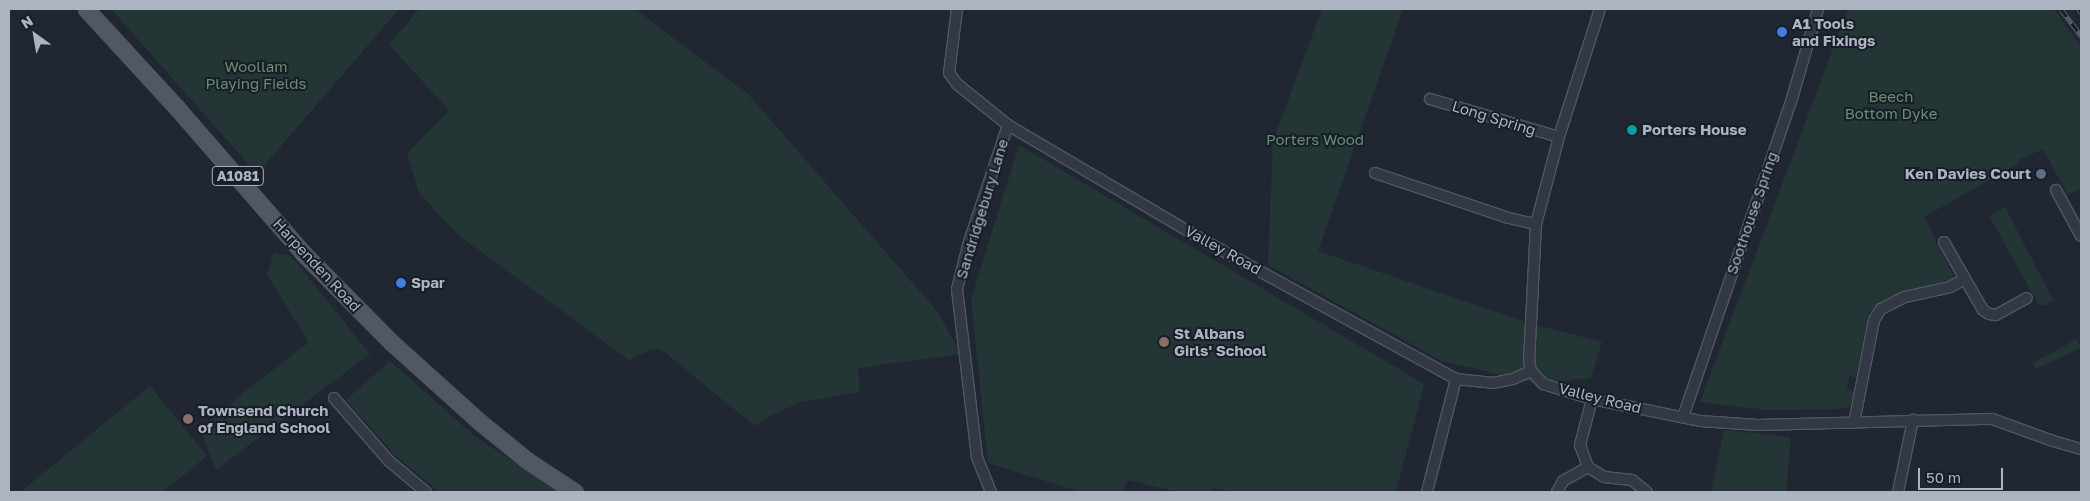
<!DOCTYPE html>
<style>
body{margin:0}
#map{position:relative;width:2090px;height:501px;overflow:hidden;background:#202733;font-family:"Golos Text",sans-serif}
div>[style]{position:absolute}
.green>*{inset:0;background:#243536}
.roads{filter:drop-shadow(1px 0 #505662) drop-shadow(-1px 0 #505662) drop-shadow(0 1px #505662) drop-shadow(0 -1px #505662)}
.minor>*{height:10px;margin:-5px;padding:0 5px;transform-origin:5px;border-radius:5px;background:#333944}
.primary>*{height:15px;margin:-7.5px;padding:0 7.5px;transform-origin:7.5px;border-radius:7.5px;background:#515864}
.rail>*{height:5px;margin-top:-2.5px;transform-origin:0;background:repeating-linear-gradient(90deg,#181e28 0 9px,#555c6b 0 18px);box-sizing:border-box;border-block:1px solid #555c6b}
.dots>*{width:14px;height:14px;translate:-50% -50%;box-sizing:border-box;border:2px solid #181e28;border-radius:50%}
span{translate:-50% -50%;white-space:nowrap;text-align:center;line-height:1.15;-webkit-text-stroke:4px #181e28;paint-order:stroke}
.shield-label span{padding:1px 4px;background:#181e28;border:1px solid;border-radius:4px;-webkit-text-stroke-width:0}
.shield-label{font-size:14px;color:#acb3c1;font-weight:700}
.poi-label{font-size:15px;color:#acb3c1;font-weight:700}
.left{translate:0 -50%;text-align:left}
.right{translate:-100% -50%;text-align:right}
.park-label{font-size:15px;color:#668f72}
.street-label{font-size:15px;color:#acb3c1}
.frame{position:absolute;inset:0;border:10px solid #acb3c1;pointer-events:none}
.north{position:absolute;left:10px;top:10px;width:50px;height:50px;-webkit-text-stroke:4px #181e28;paint-order:stroke;rotate:328deg;font-size:14px;font-weight:700;line-height:20px;text-align:center;color:#acb3c1}
.north::after{content:'';display:block;margin:auto;width:18px;height:22px;background:#acb3c1;clip-path:polygon(50% 0,100% 100%,50% 72%,0 100%)}
.scale{position:absolute;left:1918px;top:468px;width:85px;height:22px;box-sizing:border-box;border:2px solid #acb3c1;border-top:0;padding-left:6px;font-size:15px;line-height:18px;white-space:nowrap;color:#acb3c1;-webkit-text-stroke:4px #181e28;paint-order:stroke}
</style>
<div id="map">
<div class="green">
<div style="clip-path:polygon(111px 9px,399px 9px,257px 174px)"></div>
<div style="clip-path:polygon(419px 9px,635px 9px,748px 94px,937px 311px,961px 354px,858px 368px,860px 392px,801px 402px,768px 417px,755px 426px,662px 350px,653px 348px,629px 360px,458px 235px,419px 193px,407px 154px,449px 110px,389px 45px)"></div>
<div style="clip-path:polygon(1322px 9px,1403px 9px,1318px 251px,1531px 324px,1602px 342px,1591px 378px,1540px 384px,1442px 361px,1268px 265px,1273px 141px)"></div>
<div style="clip-path:polygon(1848px 9px,2054px 9px,2081px 47px,2081px 188px,2068px 195px,2043px 149px,2020px 159px,2019px 163px,1924px 217px,1954px 277px,1943px 284px,1903px 292px,1877px 305px,1868px 315px,1856px 377px,1849px 376px,1847px 390px,1854px 391px,1849px 407px,1838px 409px,1768px 410px,1700px 402px)"></div>
<div style="clip-path:polygon(1019px 145px,1424px 384px,1396px 492px,1235px 492px,1213px 488px,1212px 492px,1178px 492px,1128px 480px,1123px 492px,1081px 492px,988px 463px,971px 299px)"></div>
<div style="clip-path:polygon(2005px 207px,2053px 300px,2045px 305px,2039px 305px,1989px 216px)"></div>
<div style="clip-path:polygon(274px 253px,291px 256px,370px 354px,216px 470px,201px 431px,243px 393px,309px 342px,267px 275px)"></div>
<div style="clip-path:polygon(2077px 339px,2081px 348px,2036px 369px,2033px 363px)"></div>
<div style="clip-path:polygon(390px 361px,476px 437px,559px 492px,439px 492px,395px 455px,346px 400px)"></div>
<div style="clip-path:polygon(150px 386px,207px 456px,163px 492px,20px 492px)"></div>
<div style="clip-path:polygon(1724px 430px,1791px 437px,1786px 492px,1711px 492px)"></div>
</div>
<div class="roads">
<div class="minor">
<div style="left:957px;top:9px;width:64px;rotate:97.1deg"></div>
<div style="left:949px;top:73px;width:14px;rotate:54deg"></div>
<div style="left:957px;top:84px;width:65px;rotate:38.8deg"></div>
<div style="left:1008px;top:125px;width:229px;rotate:30.5deg"></div>
<div style="left:1205px;top:241px;width:286px;rotate:28.8deg"></div>
<div style="left:1456px;top:379px;width:37px;rotate:6deg"></div>
<div style="left:1493px;top:383px;width:20px;rotate:-11deg"></div>
<div style="left:1513px;top:379px;width:20px;rotate:-24deg"></div>
<div style="left:1600px;top:9px;width:134px;rotate:107.8deg"></div>
<div style="left:1559px;top:137px;width:90px;rotate:104.8deg"></div>
<div style="left:1536px;top:224px;width:136px;rotate:92.9deg"></div>
<div style="left:1529px;top:360px;width:11px;rotate:80deg"></div>
<div style="left:1531px;top:371px;width:18px;rotate:47deg"></div>
<div style="left:1543px;top:384px;width:51px;rotate:17deg"></div>
<div style="left:1592px;top:399px;width:110px;rotate:11.5deg"></div>
<div style="left:1700px;top:421px;width:58px;rotate:3.9deg"></div>
<div style="left:1758px;top:425px;width:234px;rotate:-1.5deg"></div>
<div style="left:1992px;top:419px;width:65px;rotate:19.8deg"></div>
<div style="left:2053px;top:441px;width:29px;rotate:16deg"></div>
<div style="left:1430px;top:99px;width:134px;rotate:16.4deg"></div>
<div style="left:1375px;top:173px;width:141px;rotate:18.6deg"></div>
<div style="left:1509px;top:218px;width:28px;rotate:13deg"></div>
<div style="left:2056px;top:190px;width:52px;rotate:61.5deg"></div>
<div style="left:1944px;top:242px;width:78px;rotate:60.2deg"></div>
<div style="left:1983px;top:310px;width:7px;rotate:34deg"></div>
<div style="left:1989px;top:314px;width:7px;rotate:8deg"></div>
<div style="left:1996px;top:315px;width:35px;rotate:-29deg"></div>
<div style="left:334px;top:398px;width:84px;rotate:48.9deg"></div>
<div style="left:389px;top:461px;width:48px;rotate:40deg"></div>
<div style="left:1592px;top:399px;width:48px;rotate:104.6deg"></div>
<div style="left:1580px;top:445px;width:23px;rotate:70deg"></div>
<div style="left:1588px;top:467px;width:19px;rotate:32deg"></div>
<div style="left:1604px;top:477px;width:28px;rotate:6deg"></div>
<div style="left:1632px;top:480px;width:19px;rotate:39deg"></div>
<div style="left:1683px;top:417px;width:340px;rotate:-71.1deg"></div>
<div style="left:1793px;top:95px;width:90px;rotate:-73.8deg"></div>
<div style="left:1854px;top:423px;width:105px;rotate:-79deg"></div>
<div style="left:1874px;top:320px;width:13px;rotate:-58deg"></div>
<div style="left:1881px;top:309px;width:27px;rotate:-27deg"></div>
<div style="left:1905px;top:297px;width:46px;rotate:-12.5deg"></div>
<div style="left:1950px;top:287px;width:17px;rotate:-28deg"></div>
<div style="left:991px;top:492px;width:38px;rotate:-112deg"></div>
<div style="left:977px;top:457px;width:169px;rotate:-96.8deg"></div>
<div style="left:957px;top:289px;width:49px;rotate:-75.7deg"></div>
<div style="left:969px;top:242px;width:123px;rotate:-71.6deg"></div>
<div style="left:1427px;top:492px;width:117px;rotate:-75.6deg"></div>
<div style="left:1557px;top:492px;width:13px;rotate:-61deg"></div>
<div style="left:1563px;top:481px;width:29px;rotate:-29deg"></div>
<div style="left:1898px;top:492px;width:74px;rotate:-78.2deg"></div>
</div>
<div class="primary">
<div style="left:86px;top:9px;width:134px;rotate:47.4deg"></div>
<div style="left:177px;top:108px;width:194px;rotate:49deg"></div>
<div style="left:304px;top:254px;width:124px;rotate:45.3deg"></div>
<div style="left:391px;top:342px;width:121px;rotate:42deg"></div>
<div style="left:481px;top:423px;width:60px;rotate:39deg"></div>
<div style="left:528px;top:461px;width:56px;rotate:33.4deg"></div>
</div>
</div>
<div class="rail">
<div style="left:2061px;top:9px;width:34px;rotate:53deg"></div>
<div style="left:2079px;top:9px;width:4px;rotate:56deg"></div>
</div>
<div class="dots">
<div style="left:1782px;top:32px;background:#3f7fe0"></div>
<div style="left:1632px;top:130px;background:#0f9aa8"></div>
<div style="left:2041px;top:174px;background:#5c6f8a"></div>
<div style="left:401px;top:283px;background:#3f7fe0"></div>
<div style="left:1164px;top:342px;background:#8d6e63"></div>
<div style="left:188px;top:419px;background:#8d6e63"></div>
</div>
<div class="shield-label">
<span style="left:238px;top:176px">A1081</span>
</div>
<div class="poi-label">
<span class="left" style="left:1792px;top:32px">A1 Tools<br>and Fixings</span>
<span class="left" style="left:1642px;top:130px">Porters House</span>
<span class="right" style="left:2031px;top:174px">Ken Davies Court</span>
<span class="left" style="left:411px;top:283px">Spar</span>
<span class="left" style="left:1174px;top:342px">St Albans<br>Girls' School</span>
<span class="left" style="left:198px;top:419px">Townsend Church<br>of England School</span>
</div>
<div class="park-label">
<span style="left:256px;top:75px">Woollam<br>Playing Fields</span>
<span style="left:1891px;top:105px">Beech<br>Bottom Dyke</span>
<span style="left:1315px;top:140px">Porters Wood</span>
</div>
<div class="street-label">
<span style="left:1494px;top:118px;rotate:17deg">Long Spring</span>
<span style="left:982px;top:209px;rotate:-73deg">Sandridgebury Lane</span>
<span style="left:1752px;top:213px;rotate:-71deg">Soothouse Spring</span>
<span style="left:1223px;top:250px;rotate:29deg">Valley Road</span>
<span style="left:317px;top:265px;rotate:47deg">Harpenden Road</span>
<span style="left:1600px;top:398px;rotate:14deg">Valley Road</span>
</div>
<div class="frame"></div>
<div class="north">N</div>
<div class="scale">50 m</div>
</div>
